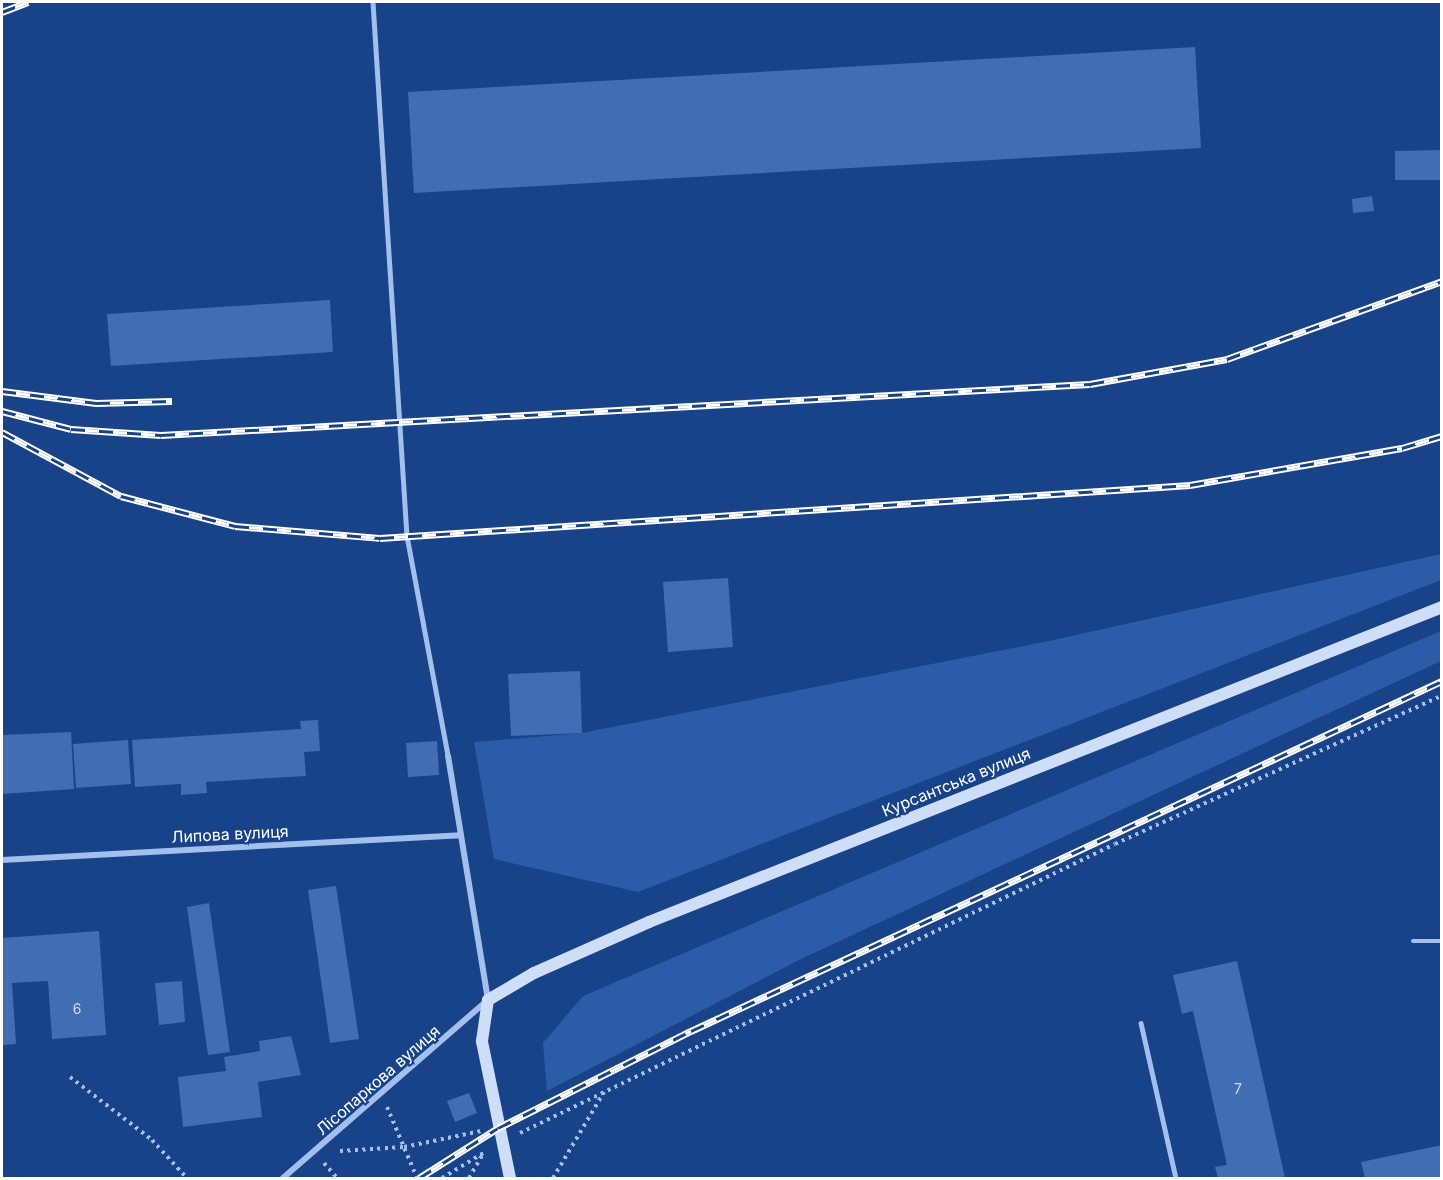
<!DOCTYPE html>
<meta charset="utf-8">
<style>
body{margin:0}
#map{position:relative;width:1443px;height:1180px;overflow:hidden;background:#194388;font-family:Inter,sans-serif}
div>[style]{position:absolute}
.green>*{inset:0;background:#2c5ca7}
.building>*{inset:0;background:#426db2}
.path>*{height:4px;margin-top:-2px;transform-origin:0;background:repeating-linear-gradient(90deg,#a2bfed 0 3px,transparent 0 7.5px)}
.lane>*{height:4.5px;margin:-2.25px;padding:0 2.25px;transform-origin:2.25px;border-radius:2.25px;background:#a2bfed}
.street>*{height:6px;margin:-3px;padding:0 3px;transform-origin:3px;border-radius:3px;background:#a2bfed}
.secondary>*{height:12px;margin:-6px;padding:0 6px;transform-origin:6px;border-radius:6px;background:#cedef9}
.rail>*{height:7px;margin-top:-3.5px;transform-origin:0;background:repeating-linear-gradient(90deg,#194388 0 14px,#fff 0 28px);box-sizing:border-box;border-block:2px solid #fff}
span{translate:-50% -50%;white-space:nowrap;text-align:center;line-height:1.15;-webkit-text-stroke:4.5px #194388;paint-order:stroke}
.number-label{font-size:14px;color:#d0daec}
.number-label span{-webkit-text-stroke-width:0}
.street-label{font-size:16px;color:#fff}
.frame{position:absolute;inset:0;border:3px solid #fff;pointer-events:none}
</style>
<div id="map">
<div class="green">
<div style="clip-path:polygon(1441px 554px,1441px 580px,638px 892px,494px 859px,474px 742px,582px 733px,1049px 641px)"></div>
<div style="clip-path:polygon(1441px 631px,1441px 661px,801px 959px,547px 1091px,543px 1043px,583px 996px)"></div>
</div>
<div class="building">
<div style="clip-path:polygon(1195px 47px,1201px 148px,414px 193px,408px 92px)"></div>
<div style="clip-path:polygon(1442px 150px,1442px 180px,1395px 180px,1395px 151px)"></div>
<div style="clip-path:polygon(1372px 196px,1374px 211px,1353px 213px,1352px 199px)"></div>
<div style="clip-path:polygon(330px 300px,333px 352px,111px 366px,107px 314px)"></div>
<div style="clip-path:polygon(728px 578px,733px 647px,668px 652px,663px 582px)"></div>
<div style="clip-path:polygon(580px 671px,582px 733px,511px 736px,508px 674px)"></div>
<div style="clip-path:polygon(318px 720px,320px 751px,304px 752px,306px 776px,206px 782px,207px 793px,181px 795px,181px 784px,135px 787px,132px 740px,301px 729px,300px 721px)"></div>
<div style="clip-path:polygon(71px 732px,74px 789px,2px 794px,2px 735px)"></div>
<div style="clip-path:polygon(128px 740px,131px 784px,76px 788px,73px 744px)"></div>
<div style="clip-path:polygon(437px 741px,439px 775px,408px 777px,406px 743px)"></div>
<div style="clip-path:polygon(336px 886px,359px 1039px,330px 1043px,308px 890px)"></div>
<div style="clip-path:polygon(209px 903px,230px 1052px,208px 1055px,187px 907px)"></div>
<div style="clip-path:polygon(99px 931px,106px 1035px,52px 1039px,48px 981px,12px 983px,16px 1044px,2px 1045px,2px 938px)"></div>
<div style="clip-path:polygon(1237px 961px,1285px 1178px,1218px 1178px,1215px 1167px,1227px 1165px,1193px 1011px,1182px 1014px,1173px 975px)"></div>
<div style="clip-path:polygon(182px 981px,185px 1022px,159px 1025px,155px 983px)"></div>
<div style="clip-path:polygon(291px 1036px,301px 1075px,258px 1082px,262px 1117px,183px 1127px,178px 1077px,226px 1071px,224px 1057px,260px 1051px,259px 1041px)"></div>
<div style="clip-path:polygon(469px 1093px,477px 1113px,455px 1122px,447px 1101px)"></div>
<div style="clip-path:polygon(1442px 1145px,1442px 1178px,1365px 1178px,1361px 1162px)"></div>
</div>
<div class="path">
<div style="left:70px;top:1077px;width:103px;rotate:37.5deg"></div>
<div style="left:152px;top:1140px;width:52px;rotate:47.4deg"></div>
<div style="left:387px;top:1107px;width:77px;rotate:67.1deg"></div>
<div style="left:520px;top:1133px;width:661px;rotate:-25.91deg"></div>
<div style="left:1115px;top:844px;width:359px;rotate:-24.4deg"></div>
<div style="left:340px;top:1151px;width:64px;rotate:-3.6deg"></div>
<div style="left:404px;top:1147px;width:79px;rotate:-11.7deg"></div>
<div style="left:324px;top:1163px;width:20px;rotate:49deg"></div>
<div style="left:442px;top:1178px;width:50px;rotate:-31.2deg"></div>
<div style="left:469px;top:1178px;width:28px;rotate:-60deg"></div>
<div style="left:553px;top:1178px;width:100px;rotate:-59.3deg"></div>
</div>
<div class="lane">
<div style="left:373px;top:2px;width:535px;rotate:86.36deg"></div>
<div style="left:407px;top:536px;width:224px;rotate:79.4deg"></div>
<div style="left:1413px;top:941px;width:29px"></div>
<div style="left:1141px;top:1023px;width:159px;rotate:77.3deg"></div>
</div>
<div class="street">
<div style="left:2px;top:860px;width:459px;rotate:-3.1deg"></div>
<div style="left:283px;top:1178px;width:271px;rotate:-41deg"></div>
<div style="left:488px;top:1000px;width:247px;rotate:-99.3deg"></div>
</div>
<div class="secondary">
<div style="left:510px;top:1178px;width:140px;rotate:-101.6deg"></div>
<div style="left:482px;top:1041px;width:41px;rotate:-81.7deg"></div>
<div style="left:488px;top:1000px;width:53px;rotate:-30.4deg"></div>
<div style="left:534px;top:973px;width:126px;rotate:-23.9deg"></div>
<div style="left:649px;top:922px;width:853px;rotate:-21.66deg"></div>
</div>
<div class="rail">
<div style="left:2px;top:12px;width:28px;rotate:-21deg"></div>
<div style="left:2px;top:391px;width:95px;rotate:7.3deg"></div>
<div style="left:96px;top:403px;width:76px;rotate:-1.5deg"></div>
<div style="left:2px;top:411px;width:71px;rotate:14.6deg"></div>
<div style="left:71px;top:429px;width:90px;rotate:3.8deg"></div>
<div style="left:161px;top:435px;width:930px;rotate:-3.14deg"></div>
<div style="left:1090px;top:384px;width:139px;rotate:-10.3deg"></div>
<div style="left:1227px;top:359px;width:229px;rotate:-19.9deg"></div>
<div style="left:2px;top:432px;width:135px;rotate:28.3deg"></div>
<div style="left:121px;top:496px;width:118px;rotate:14.7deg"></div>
<div style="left:235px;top:526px;width:145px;rotate:4.7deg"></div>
<div style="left:380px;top:538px;width:812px;rotate:-3.74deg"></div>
<div style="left:1190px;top:485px;width:215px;rotate:-9.9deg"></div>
<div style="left:1402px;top:448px;width:42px;rotate:-16.7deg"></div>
<div style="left:419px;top:1178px;width:93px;rotate:-32.3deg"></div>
<div style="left:498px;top:1128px;width:216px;rotate:-26.7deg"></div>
<div style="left:691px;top:1031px;width:829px;rotate:-24.99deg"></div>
</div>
<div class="number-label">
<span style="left:77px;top:1009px">6</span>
<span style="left:1238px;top:1089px">7</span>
</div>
<div class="street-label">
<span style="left:956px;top:782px;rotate:-22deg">Курсантська вулиця</span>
<span style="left:230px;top:834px;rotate:-3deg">Липова вулиця</span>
<span style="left:378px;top:1080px;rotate:-41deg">Лісопаркова вулиця</span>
</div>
<div class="frame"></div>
</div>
